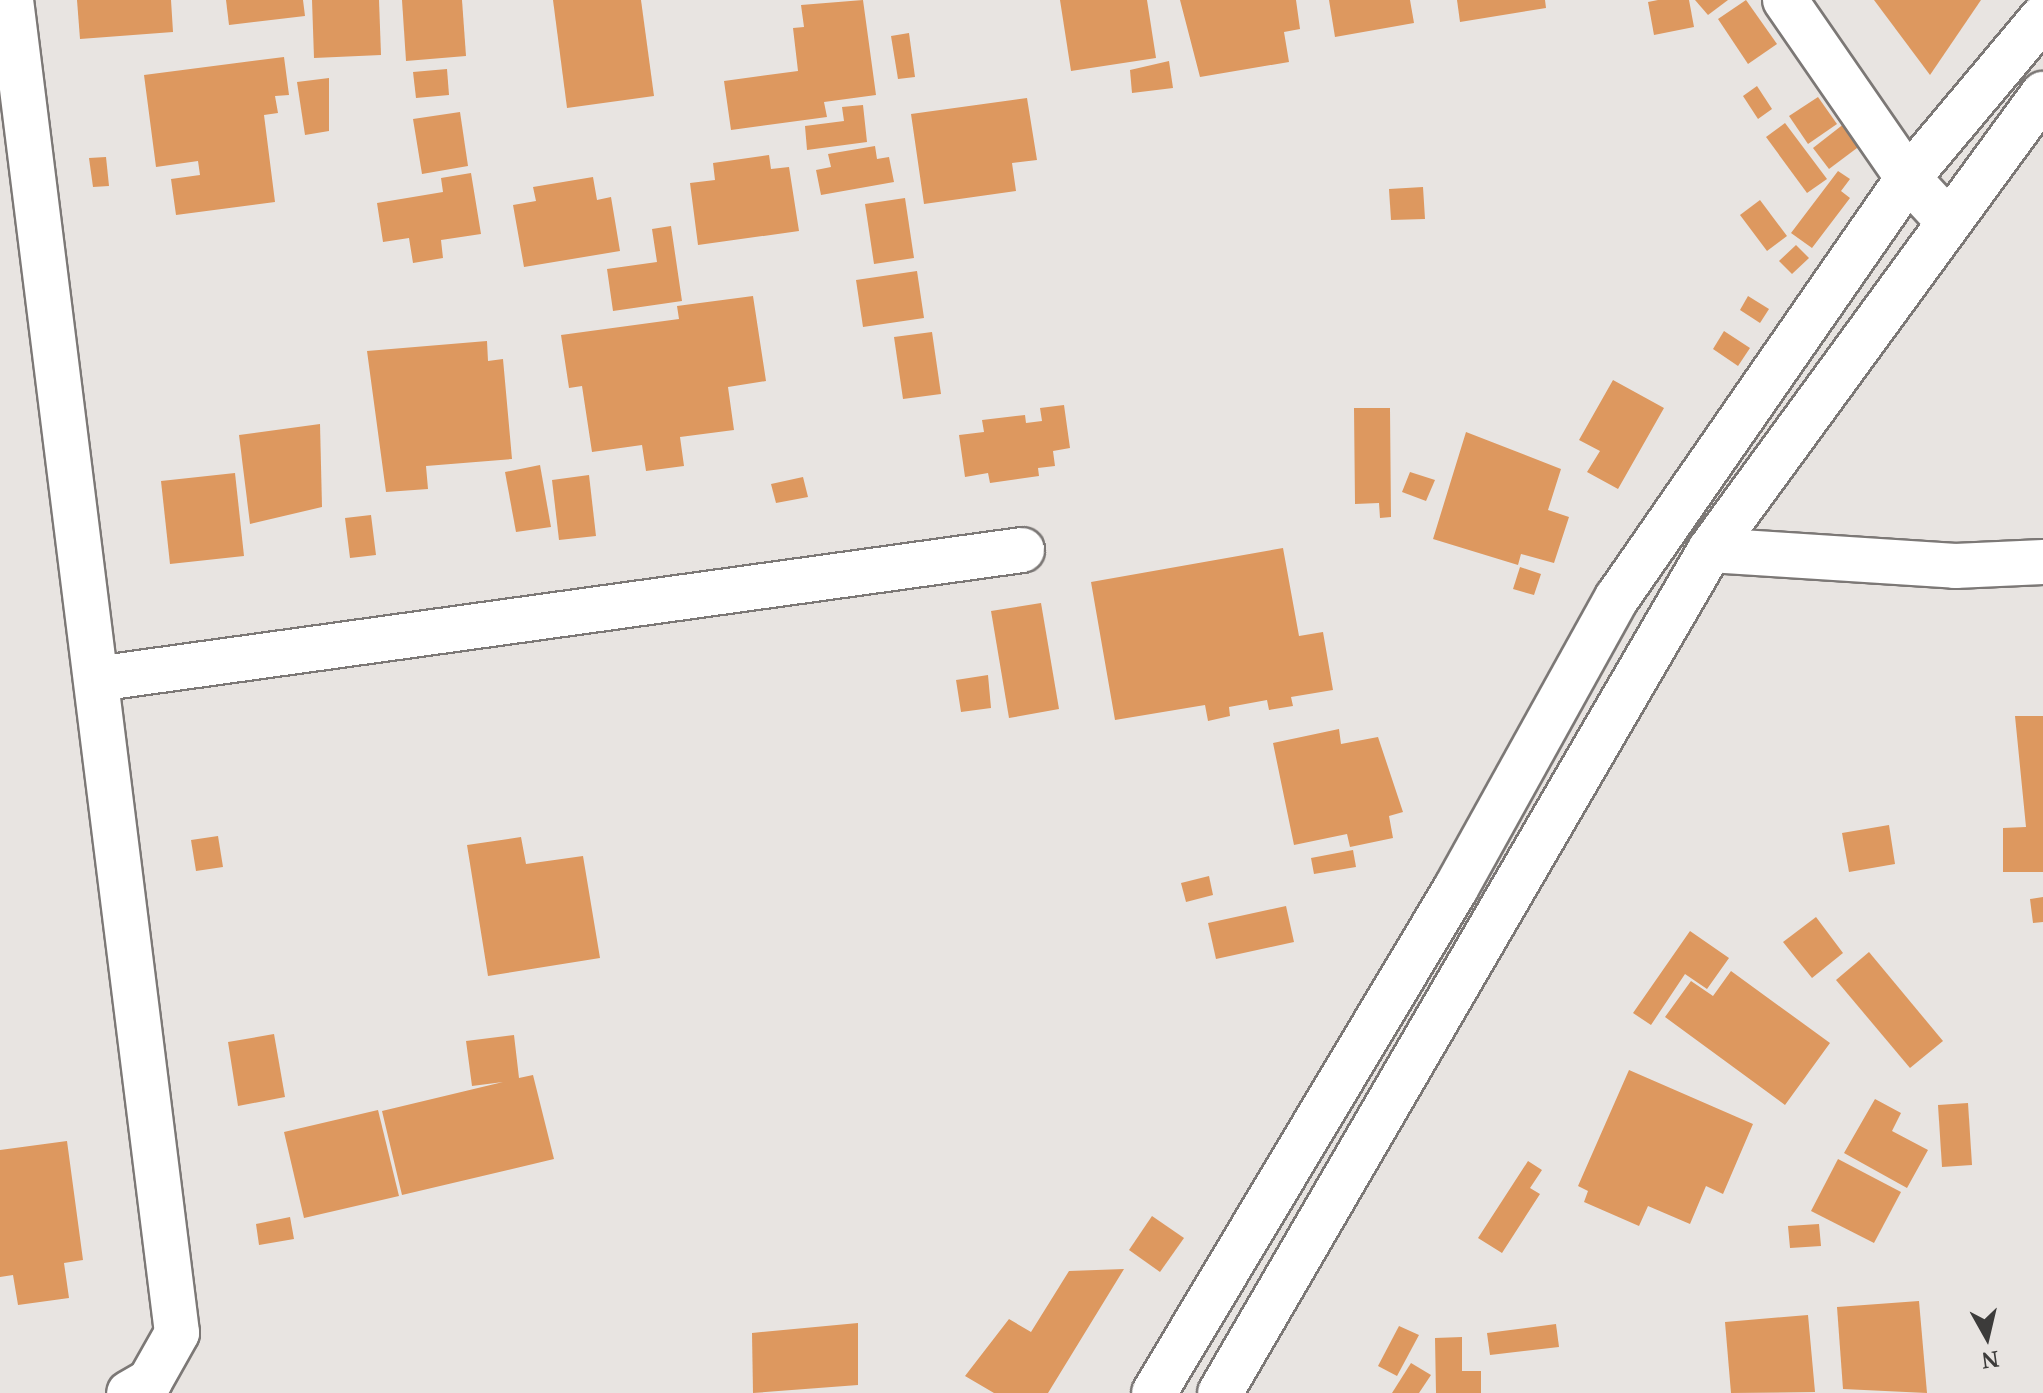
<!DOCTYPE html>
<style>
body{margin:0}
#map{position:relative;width:2043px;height:1393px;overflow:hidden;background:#e8e4e1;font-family:"Noto Serif",serif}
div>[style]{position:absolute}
.building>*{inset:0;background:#dd985f}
.roads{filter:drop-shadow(2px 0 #7c7876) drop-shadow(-2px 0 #7c7876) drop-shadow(0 2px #7c7876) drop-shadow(0 -2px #7c7876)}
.minor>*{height:44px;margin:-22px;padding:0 22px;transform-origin:22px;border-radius:22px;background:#fff}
.tertiary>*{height:44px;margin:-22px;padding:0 22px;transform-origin:22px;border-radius:22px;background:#fff}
.secondary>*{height:44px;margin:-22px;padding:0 22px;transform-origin:22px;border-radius:22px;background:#fff}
span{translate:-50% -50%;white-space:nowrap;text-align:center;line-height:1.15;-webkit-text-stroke:6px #e8e4e1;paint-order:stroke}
.north{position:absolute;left:1947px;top:1297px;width:80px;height:80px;-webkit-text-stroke:6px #e8e4e1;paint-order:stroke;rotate:172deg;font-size:22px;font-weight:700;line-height:32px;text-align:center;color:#3c3b3a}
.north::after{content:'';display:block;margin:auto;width:28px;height:36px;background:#3c3b3a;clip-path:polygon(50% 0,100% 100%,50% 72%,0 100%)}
</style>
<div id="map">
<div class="building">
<div style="clip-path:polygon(77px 0,171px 0,173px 32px,80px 39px)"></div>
<div style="clip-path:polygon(226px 0,303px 0,305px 16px,229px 25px)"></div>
<div style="clip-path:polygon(312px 0,379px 0,381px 55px,314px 58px)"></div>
<div style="clip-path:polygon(402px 0,462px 0,466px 56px,406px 61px)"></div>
<div style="clip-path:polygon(553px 0,641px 0,654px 96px,567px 108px)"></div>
<div style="clip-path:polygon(863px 0,876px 95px,824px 102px,827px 117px,731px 130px,724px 81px,798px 71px,793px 28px,804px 27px,801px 5px)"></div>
<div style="clip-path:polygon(1060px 0,1147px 0,1156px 58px,1071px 71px)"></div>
<div style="clip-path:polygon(1180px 0,1296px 0,1300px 29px,1284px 32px,1289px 62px,1200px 77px)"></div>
<div style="clip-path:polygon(1329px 0,1410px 0,1414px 23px,1335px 37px)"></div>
<div style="clip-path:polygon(1457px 0,1545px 0,1546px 8px,1460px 22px)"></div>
<div style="clip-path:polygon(1658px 0,1689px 0,1694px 27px,1654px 35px,1648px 2px)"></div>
<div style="clip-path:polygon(1695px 0,1728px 0,1708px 15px)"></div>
<div style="clip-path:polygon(1746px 0,1777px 44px,1748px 64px,1718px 19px)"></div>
<div style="clip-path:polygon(1874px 0,1981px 0,1930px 75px)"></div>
<div style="clip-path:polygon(909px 33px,915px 77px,898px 79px,891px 36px)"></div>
<div style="clip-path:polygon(284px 57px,289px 95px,275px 96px,278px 113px,264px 115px,275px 202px,176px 215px,171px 179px,200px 175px,198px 161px,156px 167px,144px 75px)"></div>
<div style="clip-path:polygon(1169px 61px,1173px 88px,1132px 93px,1130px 70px)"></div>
<div style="clip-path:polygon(447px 69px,449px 95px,416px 98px,413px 72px)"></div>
<div style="clip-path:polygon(329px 78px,329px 131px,305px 135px,297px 82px)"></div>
<div style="clip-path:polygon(1757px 86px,1772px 109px,1758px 119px,1743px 96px)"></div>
<div style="clip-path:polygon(1818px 97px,1837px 124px,1808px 144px,1789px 116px)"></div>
<div style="clip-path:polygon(1027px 98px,1037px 160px,1012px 163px,1016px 191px,924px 204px,911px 114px)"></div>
<div style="clip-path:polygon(863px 105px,867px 142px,807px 150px,805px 126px,844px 121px,842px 107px)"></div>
<div style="clip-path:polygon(460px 112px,468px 166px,422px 174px,413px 119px)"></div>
<div style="clip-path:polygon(1785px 123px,1827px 179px,1807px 193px,1766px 137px)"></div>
<div style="clip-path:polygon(1845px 123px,1861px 145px,1829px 169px,1813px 148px)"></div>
<div style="clip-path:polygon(875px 146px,877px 159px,889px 157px,894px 182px,821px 195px,816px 170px,831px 167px,828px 154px)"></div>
<div style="clip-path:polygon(769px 155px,771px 169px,789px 167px,799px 231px,698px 245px,690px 183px,715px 180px,713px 163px)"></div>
<div style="clip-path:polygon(106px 157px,109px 186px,93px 187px,89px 158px)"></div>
<div style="clip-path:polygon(1838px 171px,1850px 179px,1841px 191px,1850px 198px,1812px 248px,1791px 233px)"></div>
<div style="clip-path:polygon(471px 173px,481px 234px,441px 240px,443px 258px,413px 263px,409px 238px,383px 242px,377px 203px,443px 192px,441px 178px)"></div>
<div style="clip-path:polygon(593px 177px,597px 200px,611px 197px,620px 251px,524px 267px,513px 205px,536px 201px,533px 187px)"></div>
<div style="clip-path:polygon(1423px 187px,1425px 219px,1391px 220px,1389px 189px)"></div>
<div style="clip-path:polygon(905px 198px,914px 258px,874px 264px,865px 204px)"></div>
<div style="clip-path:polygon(1760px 200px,1787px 236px,1767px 251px,1740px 215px)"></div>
<div style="clip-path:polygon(671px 226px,682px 301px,613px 311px,607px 269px,657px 262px,652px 229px)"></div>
<div style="clip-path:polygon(1796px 245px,1809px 258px,1792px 274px,1779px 261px)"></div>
<div style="clip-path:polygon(917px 271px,924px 318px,863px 327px,856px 280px)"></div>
<div style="clip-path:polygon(753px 296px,766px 381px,728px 387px,734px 430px,680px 437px,684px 466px,646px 471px,642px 445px,592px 452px,582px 386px,569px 388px,561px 335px,679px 319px,677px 306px)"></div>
<div style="clip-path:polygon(1748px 296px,1769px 309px,1760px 323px,1740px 310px)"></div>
<div style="clip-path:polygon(1724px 331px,1750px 348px,1738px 366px,1713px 349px)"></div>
<div style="clip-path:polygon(932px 332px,941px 394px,903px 399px,894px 337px)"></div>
<div style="clip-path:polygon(487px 341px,488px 361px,503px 359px,512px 459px,426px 466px,428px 489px,386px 492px,367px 351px)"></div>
<div style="clip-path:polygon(1613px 380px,1664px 408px,1618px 489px,1587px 472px,1600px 451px,1579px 440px)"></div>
<div style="clip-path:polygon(1064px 405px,1070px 448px,1053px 451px,1055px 466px,1038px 468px,1039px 476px,990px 483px,988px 473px,965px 477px,959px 435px,984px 432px,982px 420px,1025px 415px,1026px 423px,1042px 421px,1040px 408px)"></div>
<div style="clip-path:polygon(1354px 408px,1390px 408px,1391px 517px,1380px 518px,1379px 503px,1355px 504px)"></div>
<div style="clip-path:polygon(320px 424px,322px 507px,250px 524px,239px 435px)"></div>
<div style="clip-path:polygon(1466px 432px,1561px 469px,1548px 510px,1569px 517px,1554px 563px,1521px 554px,1518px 565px,1433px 539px)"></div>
<div style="clip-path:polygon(540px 465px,551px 527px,516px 532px,505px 472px)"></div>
<div style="clip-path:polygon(1410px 472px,1435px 480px,1426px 501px,1402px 492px)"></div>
<div style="clip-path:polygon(235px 473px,244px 556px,170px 564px,161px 481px)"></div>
<div style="clip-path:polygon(589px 475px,596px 536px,559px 540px,552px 480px)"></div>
<div style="clip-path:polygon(803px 477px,808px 497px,776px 503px,771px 484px)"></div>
<div style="clip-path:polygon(371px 515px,376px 555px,350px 558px,345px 518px)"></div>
<div style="clip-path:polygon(1283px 548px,1299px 636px,1323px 632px,1333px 690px,1291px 697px,1293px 706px,1269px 710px,1267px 700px,1229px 707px,1230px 716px,1208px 721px,1205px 705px,1115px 720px,1091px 582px)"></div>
<div style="clip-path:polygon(1520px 567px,1541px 574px,1534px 595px,1513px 589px)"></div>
<div style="clip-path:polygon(1041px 603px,1059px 709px,1009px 718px,991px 611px)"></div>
<div style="clip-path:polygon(988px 675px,991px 708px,961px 712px,956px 680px)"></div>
<div style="clip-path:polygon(2015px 716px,2043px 716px,2043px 872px,2003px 872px,2003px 828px,2026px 827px)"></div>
<div style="clip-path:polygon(1339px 729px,1341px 744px,1378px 737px,1403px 812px,1389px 816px,1393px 838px,1350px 847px,1347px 834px,1294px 845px,1273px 743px)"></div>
<div style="clip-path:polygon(1889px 825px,1895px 864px,1849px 872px,1842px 833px)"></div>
<div style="clip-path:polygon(218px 836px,223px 867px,196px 871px,191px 840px)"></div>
<div style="clip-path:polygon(521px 837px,526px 864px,583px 856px,600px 958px,488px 976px,467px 845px)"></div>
<div style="clip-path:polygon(1353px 850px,1356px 867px,1314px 874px,1311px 858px)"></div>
<div style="clip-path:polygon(1209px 876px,1213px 895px,1186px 902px,1181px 883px)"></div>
<div style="clip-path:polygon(2043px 897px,2043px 922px,2033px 923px,2030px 899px)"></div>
<div style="clip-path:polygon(1286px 906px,1294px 942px,1216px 959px,1208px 923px)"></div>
<div style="clip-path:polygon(1816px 917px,1843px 953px,1812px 978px,1783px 942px)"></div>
<div style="clip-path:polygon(1690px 931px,1729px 958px,1707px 989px,1685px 974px,1651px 1025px,1633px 1013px)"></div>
<div style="clip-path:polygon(1869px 952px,1943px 1041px,1910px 1068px,1836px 980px)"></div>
<div style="clip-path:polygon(1731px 971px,1830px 1043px,1785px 1105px,1665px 1017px,1691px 981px,1713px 996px)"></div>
<div style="clip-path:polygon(274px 1034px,285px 1097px,238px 1106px,228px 1042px)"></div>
<div style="clip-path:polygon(514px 1035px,519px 1078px,533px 1075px,554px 1159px,402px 1195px,382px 1111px,503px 1082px,472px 1086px,466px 1041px)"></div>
<div style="clip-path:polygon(1629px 1070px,1753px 1124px,1723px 1194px,1706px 1186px,1690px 1224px,1648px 1206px,1639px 1226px,1584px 1202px,1588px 1191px,1578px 1186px)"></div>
<div style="clip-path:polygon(1875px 1099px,1901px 1113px,1892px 1131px,1928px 1150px,1907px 1188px,1844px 1153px)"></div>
<div style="clip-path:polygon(1968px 1103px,1972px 1165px,1942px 1167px,1938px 1105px)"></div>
<div style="clip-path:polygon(378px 1110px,399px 1196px,304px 1218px,284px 1132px)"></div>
<div style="clip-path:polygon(67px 1141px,83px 1260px,64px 1263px,69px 1298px,18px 1305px,13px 1275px,0 1277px,0 1150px)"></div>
<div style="clip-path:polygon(1838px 1159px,1901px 1192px,1874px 1243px,1811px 1211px)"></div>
<div style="clip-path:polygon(1528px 1161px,1542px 1170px,1530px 1188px,1540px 1194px,1502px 1253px,1478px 1238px)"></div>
<div style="clip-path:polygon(1152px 1216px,1184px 1238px,1160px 1272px,1129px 1250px)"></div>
<div style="clip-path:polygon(290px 1217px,294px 1239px,259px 1245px,256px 1224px)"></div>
<div style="clip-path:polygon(1819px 1224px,1821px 1246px,1790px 1248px,1788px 1226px)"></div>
<div style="clip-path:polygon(1124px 1269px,1048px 1393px,994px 1393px,965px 1376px,1009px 1319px,1031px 1332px,1069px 1271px)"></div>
<div style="clip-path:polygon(1919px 1301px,1927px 1393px,1843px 1389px,1837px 1307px)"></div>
<div style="clip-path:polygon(1808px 1315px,1815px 1392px,1731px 1393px,1725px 1322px)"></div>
<div style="clip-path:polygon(858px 1323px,858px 1385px,753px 1393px,752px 1333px)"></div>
<div style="clip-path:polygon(1556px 1324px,1559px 1347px,1490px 1355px,1487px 1333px)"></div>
<div style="clip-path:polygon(1399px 1326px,1419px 1335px,1397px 1376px,1378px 1366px)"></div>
<div style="clip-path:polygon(1462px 1337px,1462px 1371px,1481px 1371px,1481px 1393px,1436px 1393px,1435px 1338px)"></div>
<div style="clip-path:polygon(1411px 1363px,1431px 1375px,1419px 1393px,1392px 1393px)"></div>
</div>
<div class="roads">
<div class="minor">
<div style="left:11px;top:0;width:1343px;rotate:82.9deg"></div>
<div style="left:177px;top:1333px;width:55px;rotate:119.4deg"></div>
<div style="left:150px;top:1381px;width:24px;rotate:150deg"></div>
<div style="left:1710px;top:550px;width:246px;rotate:3.7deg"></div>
<div style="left:1955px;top:566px;width:88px;rotate:-2.6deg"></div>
<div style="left:96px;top:679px;width:935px;rotate:-7.93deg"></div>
</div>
<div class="tertiary">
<div style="left:1785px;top:0;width:216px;rotate:55.4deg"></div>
<div style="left:1908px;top:178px;width:59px;rotate:47.1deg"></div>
</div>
<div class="secondary">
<div style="left:1154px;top:1393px;width:588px;rotate:-59.12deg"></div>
<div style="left:1456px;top:888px;width:332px;rotate:-61deg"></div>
<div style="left:1617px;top:598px;width:511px;rotate:-55.28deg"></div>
<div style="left:1908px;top:178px;width:210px;rotate:-50deg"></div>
<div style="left:1220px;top:1393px;width:975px;rotate:-59.83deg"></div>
<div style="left:1710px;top:550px;width:565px;rotate:-53.86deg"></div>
</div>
</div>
<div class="north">N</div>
</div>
